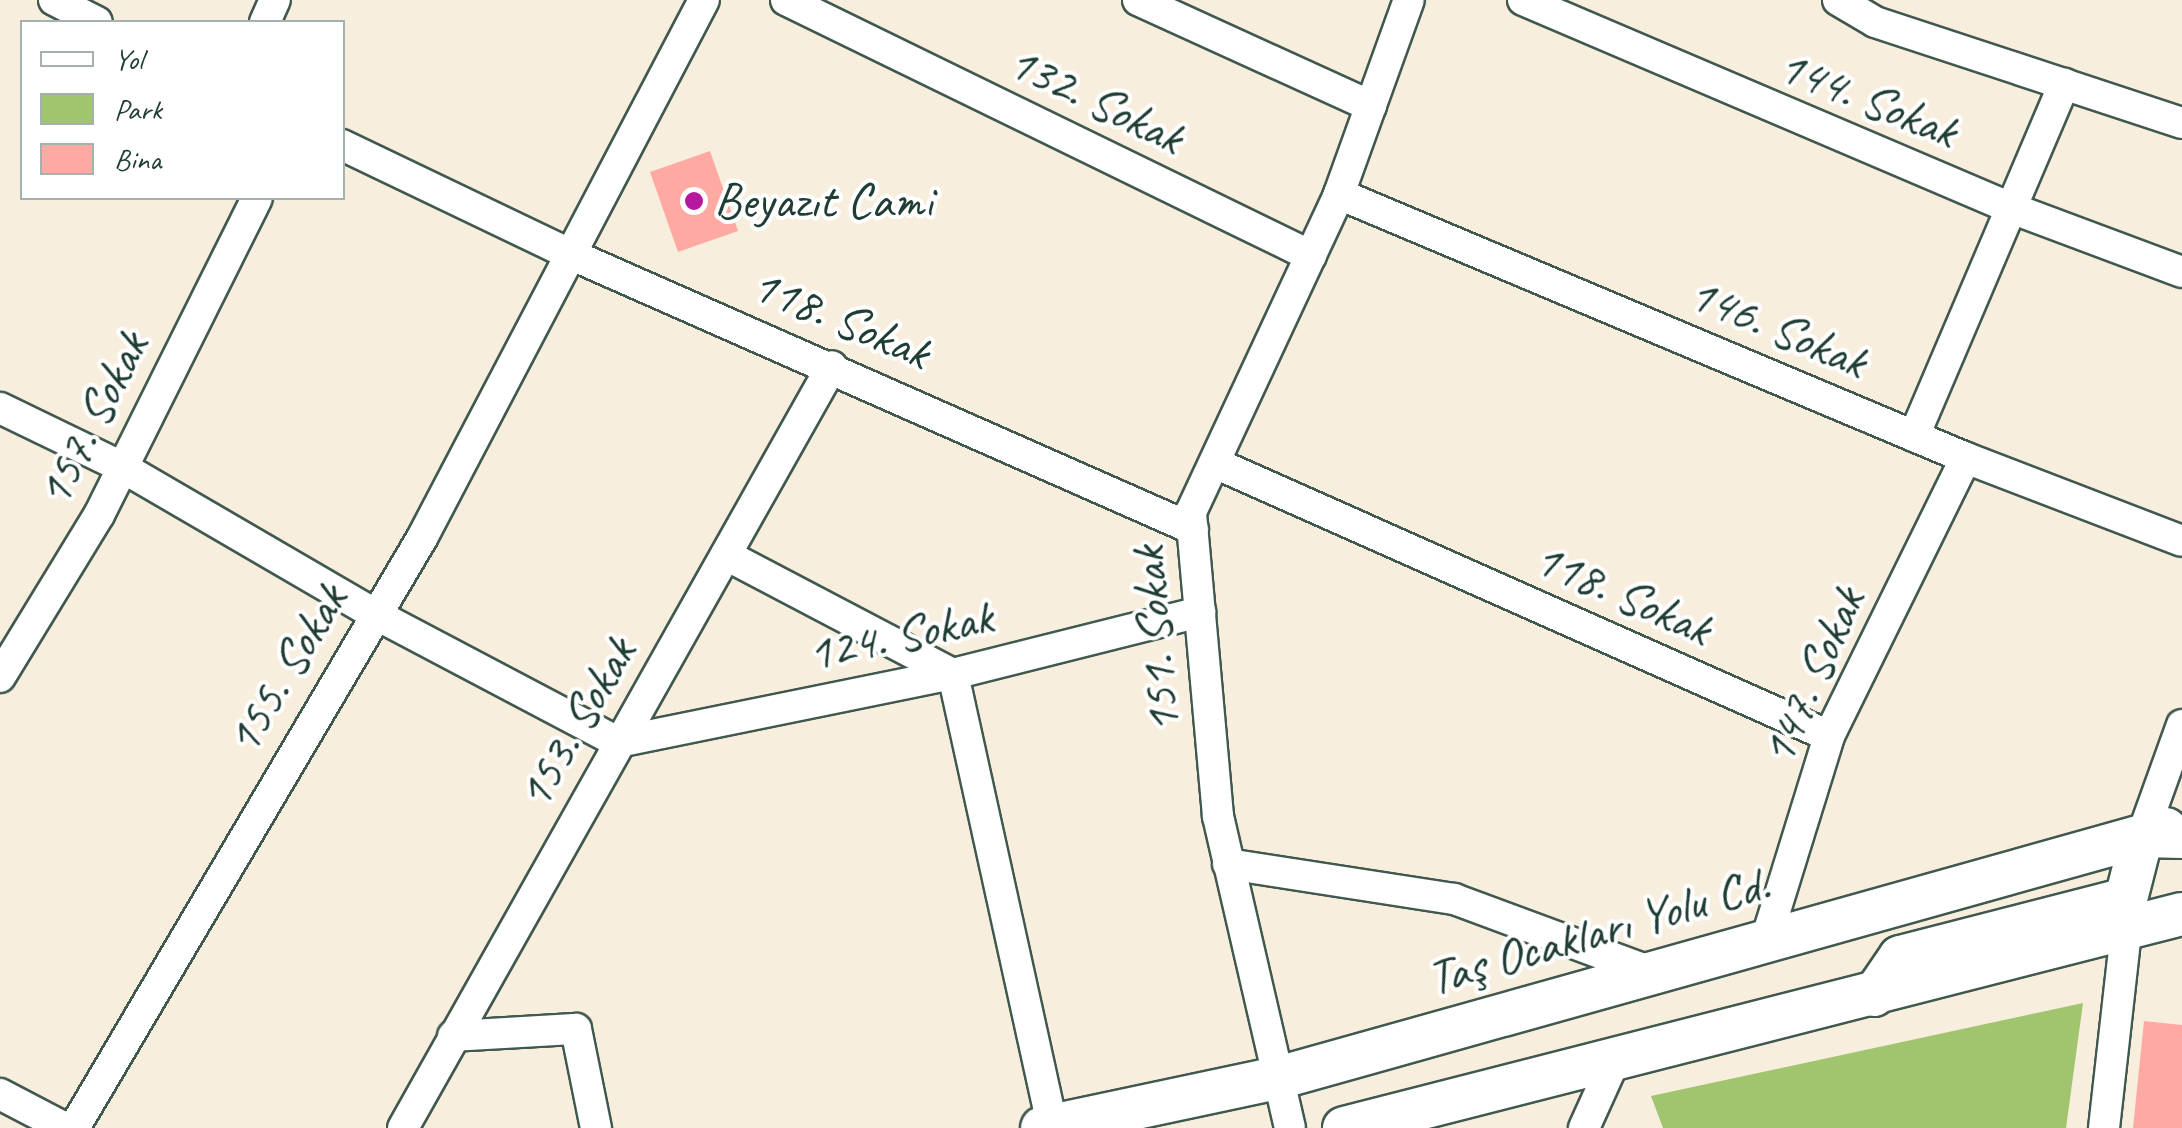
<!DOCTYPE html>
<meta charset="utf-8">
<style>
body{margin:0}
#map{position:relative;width:2182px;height:1128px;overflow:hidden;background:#f8eede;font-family:Caveat,sans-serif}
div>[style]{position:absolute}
.green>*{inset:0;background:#a1c56e}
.building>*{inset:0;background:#feaaa2}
.roads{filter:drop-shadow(2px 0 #40584e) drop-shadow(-2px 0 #40584e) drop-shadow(0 2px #40584e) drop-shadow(0 -2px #40584e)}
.street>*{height:30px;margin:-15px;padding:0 15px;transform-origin:15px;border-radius:15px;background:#fff}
.secondary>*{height:42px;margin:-21px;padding:0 21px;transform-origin:21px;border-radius:21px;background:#fff}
.dots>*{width:28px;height:28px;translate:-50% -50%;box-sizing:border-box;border:5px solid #fff;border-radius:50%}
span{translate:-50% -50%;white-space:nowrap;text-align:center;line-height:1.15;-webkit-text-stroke:8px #fff;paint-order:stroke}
.street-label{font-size:50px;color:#1f3d34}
.poi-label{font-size:50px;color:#1f3d34}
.left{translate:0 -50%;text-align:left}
.legend{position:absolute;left:20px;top:20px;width:325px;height:180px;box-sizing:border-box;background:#fff;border:2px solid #a5b1ae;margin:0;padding:12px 18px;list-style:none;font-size:30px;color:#1f3d34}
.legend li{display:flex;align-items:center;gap:20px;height:50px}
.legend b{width:50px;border:2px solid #a5b1ae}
</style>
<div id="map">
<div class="green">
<div style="clip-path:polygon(2083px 1003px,2066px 1128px,1663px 1128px,1651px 1096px)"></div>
</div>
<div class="building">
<div style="clip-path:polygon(710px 151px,738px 231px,678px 252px,650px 172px)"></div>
<div style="clip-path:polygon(2144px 1021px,2182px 1025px,2182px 1128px,2133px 1128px)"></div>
</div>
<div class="roads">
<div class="street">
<div style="left:54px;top:0;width:48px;rotate:27.1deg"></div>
<div style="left:786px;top:0;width:584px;rotate:25.99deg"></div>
<div style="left:1138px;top:0;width:256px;rotate:24.5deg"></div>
<div style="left:1523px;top:0;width:530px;rotate:23.09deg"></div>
<div style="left:2011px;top:208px;width:183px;rotate:20.5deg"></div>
<div style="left:1838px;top:0;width:43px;rotate:30.7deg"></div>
<div style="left:1875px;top:22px;width:323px;rotate:18.2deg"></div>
<div style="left:265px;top:22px;width:24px;rotate:-66deg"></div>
<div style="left:342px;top:145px;width:253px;rotate:25.6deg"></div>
<div style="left:570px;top:254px;width:681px;rotate:23.82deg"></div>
<div style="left:1339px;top:194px;width:680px;rotate:22.83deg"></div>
<div style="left:1966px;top:458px;width:231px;rotate:21deg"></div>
<div style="left:0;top:408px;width:136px;rotate:25.8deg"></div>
<div style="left:122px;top:467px;width:290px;rotate:30.2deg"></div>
<div style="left:373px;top:613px;width:277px;rotate:27.8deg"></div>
<div style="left:618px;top:742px;width:342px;rotate:-11.5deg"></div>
<div style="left:953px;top:674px;width:255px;rotate:-14.1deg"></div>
<div style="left:1914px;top:436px;width:383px;rotate:-66.9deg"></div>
<div style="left:1215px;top:463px;width:672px;rotate:23.97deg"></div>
<div style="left:726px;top:555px;width:256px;rotate:27.7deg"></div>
<div style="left:953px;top:674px;width:462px;rotate:77.6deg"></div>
<div style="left:0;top:677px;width:190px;rotate:-58.6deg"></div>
<div style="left:99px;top:515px;width:354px;rotate:-63.5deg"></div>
<div style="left:2142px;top:836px;width:118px;rotate:-70.2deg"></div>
<div style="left:1228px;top:864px;width:229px;rotate:8.8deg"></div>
<div style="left:1454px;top:899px;width:213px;rotate:20.3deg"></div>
<div style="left:1766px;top:940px;width:214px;rotate:-72.8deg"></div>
<div style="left:1829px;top:736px;width:310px;rotate:-63.8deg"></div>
<div style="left:453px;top:1036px;width:123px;rotate:-3.3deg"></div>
<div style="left:576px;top:1029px;width:101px;rotate:78.6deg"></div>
<div style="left:0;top:1094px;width:73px;rotate:27.6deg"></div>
<div style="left:74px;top:1128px;width:685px;rotate:-59.47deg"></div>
<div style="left:422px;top:538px;width:607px;rotate:-62.34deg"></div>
<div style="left:403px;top:1128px;width:874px;rotate:-60.62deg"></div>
<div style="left:1290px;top:1128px;width:320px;rotate:-103deg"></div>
<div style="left:1218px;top:816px;width:305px;rotate:-95.1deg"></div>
<div style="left:1191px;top:512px;width:351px;rotate:-65deg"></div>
<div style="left:1339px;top:194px;width:206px;rotate:-70.2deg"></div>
<div style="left:1584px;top:1128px;width:78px;rotate:-65.7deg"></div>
<div style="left:2104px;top:1128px;width:198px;rotate:-83.6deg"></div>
</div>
<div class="secondary">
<div style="left:1874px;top:995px;width:46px;rotate:-55.6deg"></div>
<div style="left:1900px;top:957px;width:233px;rotate:-14.4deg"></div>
<div style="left:2126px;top:899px;width:65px;rotate:-75.7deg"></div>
<div style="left:2142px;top:836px;width:25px;rotate:-16deg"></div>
<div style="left:1042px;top:1128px;width:241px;rotate:-12deg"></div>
<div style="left:1278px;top:1078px;width:897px;rotate:-15.65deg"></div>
<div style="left:2142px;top:836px;width:40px;rotate:1.4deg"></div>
<div style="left:1344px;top:1128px;width:865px;rotate:-14.33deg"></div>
</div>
</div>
<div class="dots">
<div style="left:694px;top:201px;background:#b5179e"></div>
</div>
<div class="street-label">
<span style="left:1868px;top:98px;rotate:22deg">144. Sokak</span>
<span style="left:1096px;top:99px;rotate:26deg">132. Sokak</span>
<span style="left:841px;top:318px;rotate:23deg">118. Sokak</span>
<span style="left:1778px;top:327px;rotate:23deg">146. Sokak</span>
<span style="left:92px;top:419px;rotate:-63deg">157. Sokak</span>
<span style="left:1623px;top:593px;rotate:24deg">118. Sokak</span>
<span style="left:900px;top:635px;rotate:-12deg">124. Sokak</span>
<span style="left:1155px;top:640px;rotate:-95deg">151. Sokak</span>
<span style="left:286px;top:669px;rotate:-59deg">155. Sokak</span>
<span style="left:1812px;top:676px;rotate:-66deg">147. Sokak</span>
<span style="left:576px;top:723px;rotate:-60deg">153. Sokak</span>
<span style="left:1598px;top:931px;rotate:-16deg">Taş Ocakları Yolu Cd.</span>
</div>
<div class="poi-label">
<span class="left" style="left:714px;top:201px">Beyazıt Cami</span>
</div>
<ul class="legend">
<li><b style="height:12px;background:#fff"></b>Yol</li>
<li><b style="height:28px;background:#a1c56e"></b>Park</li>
<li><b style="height:28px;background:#feaaa2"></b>Bina</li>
</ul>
</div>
